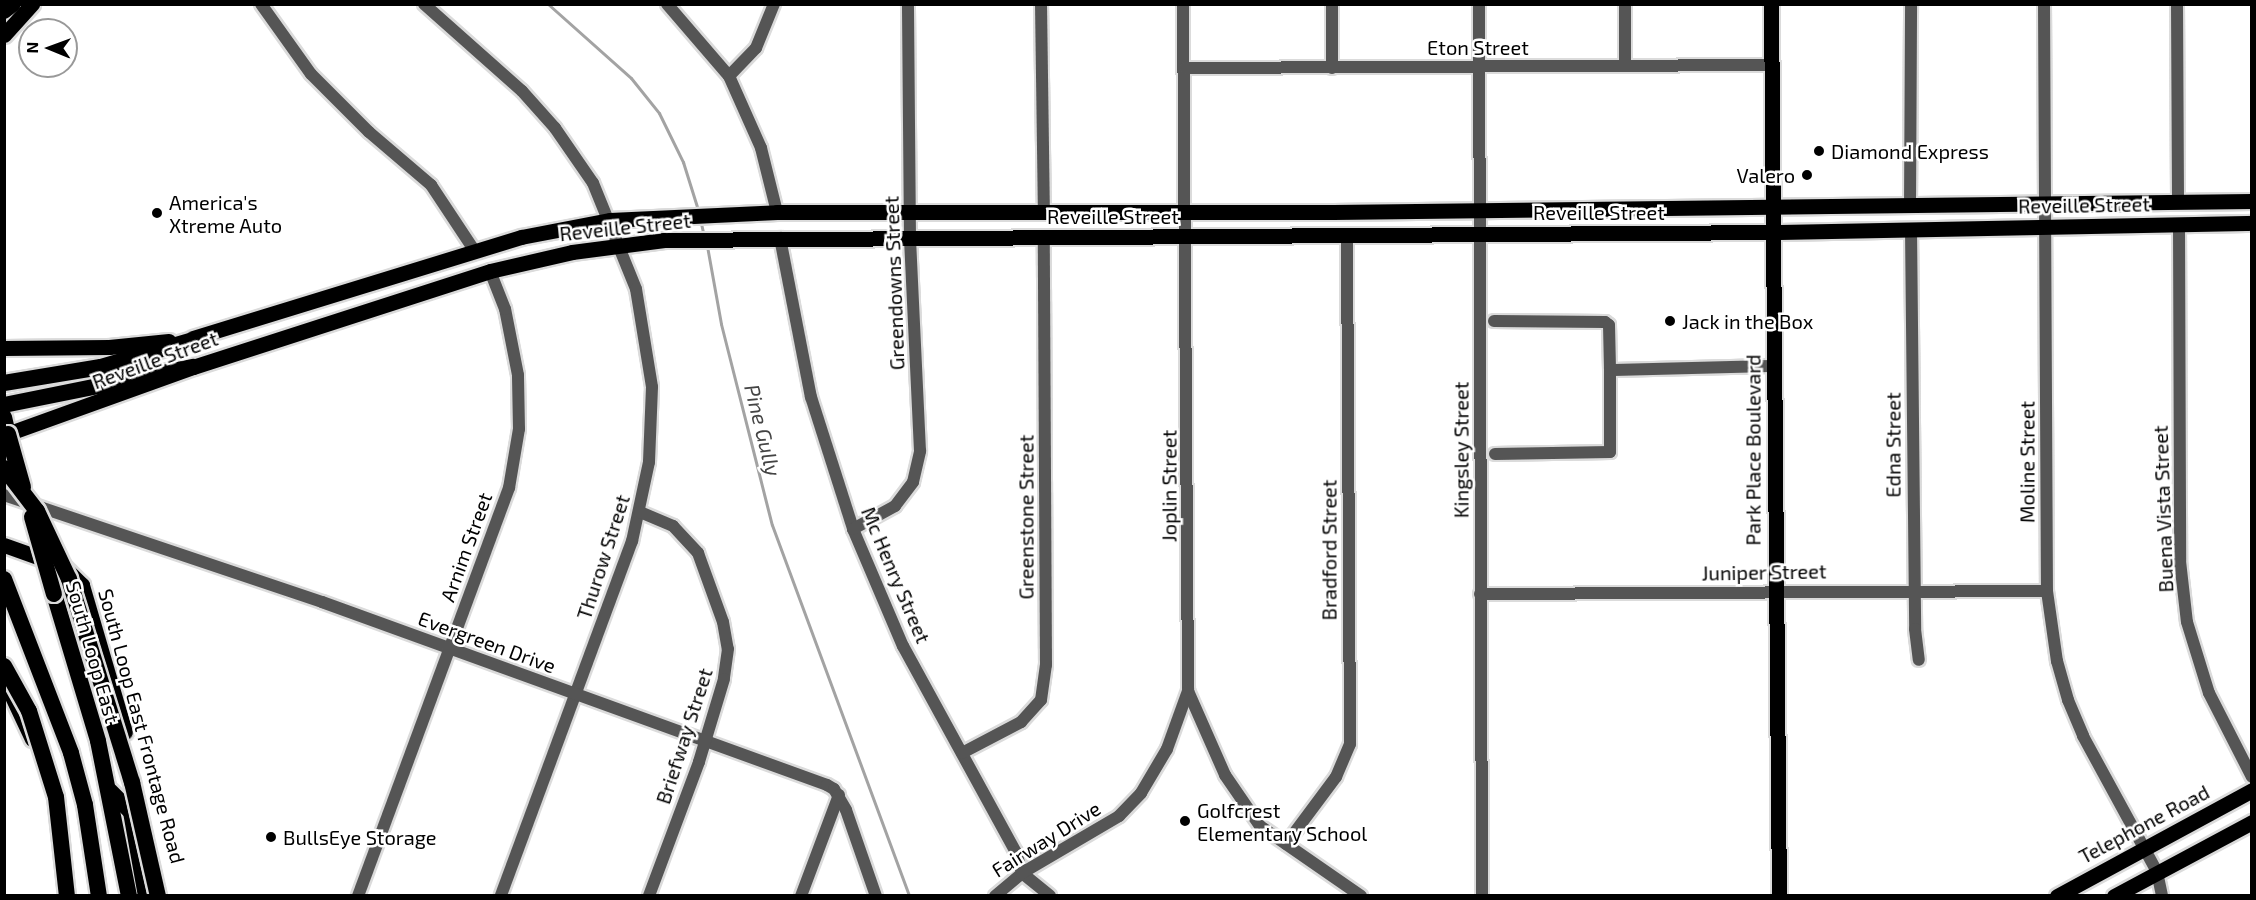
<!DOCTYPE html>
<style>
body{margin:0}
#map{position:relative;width:2256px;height:900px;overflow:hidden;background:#fff;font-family:"Exo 2",sans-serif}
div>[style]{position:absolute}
.stream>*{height:3px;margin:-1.5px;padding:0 1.5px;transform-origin:1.5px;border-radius:1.5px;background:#a3a3a3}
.roads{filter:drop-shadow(2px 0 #dbdbdb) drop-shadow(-2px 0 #dbdbdb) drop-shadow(0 2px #dbdbdb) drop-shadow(0 -2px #dbdbdb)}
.minor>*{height:12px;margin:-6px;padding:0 6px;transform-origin:6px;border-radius:6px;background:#555}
.major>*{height:15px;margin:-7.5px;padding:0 7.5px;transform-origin:7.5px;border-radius:7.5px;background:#000}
.highway>*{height:16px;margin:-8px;padding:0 8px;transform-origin:8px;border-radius:8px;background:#000}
.bridges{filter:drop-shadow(2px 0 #dbdbdb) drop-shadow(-2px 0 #dbdbdb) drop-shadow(0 2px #dbdbdb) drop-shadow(0 -2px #dbdbdb)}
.highway-bridge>*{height:16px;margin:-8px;padding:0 8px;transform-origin:8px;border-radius:8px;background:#000}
.dots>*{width:16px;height:16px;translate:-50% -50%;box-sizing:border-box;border:3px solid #fff;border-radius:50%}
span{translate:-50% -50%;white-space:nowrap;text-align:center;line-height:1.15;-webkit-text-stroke:5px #fff;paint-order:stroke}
.street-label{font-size:20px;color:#000}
.poi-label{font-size:20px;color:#000}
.left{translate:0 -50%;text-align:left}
.right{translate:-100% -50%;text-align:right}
.water-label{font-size:21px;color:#444;font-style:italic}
.frame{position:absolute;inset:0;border:6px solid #000;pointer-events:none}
.north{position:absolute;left:18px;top:18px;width:60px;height:60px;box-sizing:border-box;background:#fff;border:2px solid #999;border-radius:50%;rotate:271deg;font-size:16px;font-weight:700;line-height:24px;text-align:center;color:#000}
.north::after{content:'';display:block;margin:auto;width:21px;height:27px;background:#000;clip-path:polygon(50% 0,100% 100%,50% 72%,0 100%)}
</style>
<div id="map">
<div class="stream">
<div style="left:548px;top:4px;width:111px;rotate:41.7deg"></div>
<div style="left:631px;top:78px;width:45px;rotate:51.3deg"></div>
<div style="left:659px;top:113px;width:55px;rotate:63.9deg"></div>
<div style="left:683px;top:162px;width:50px;rotate:72.6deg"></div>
<div style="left:700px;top:219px;width:17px;rotate:77deg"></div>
<div style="left:707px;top:246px;width:79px;rotate:79.8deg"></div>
<div style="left:721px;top:324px;width:207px;rotate:75.8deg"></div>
<div style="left:772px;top:525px;width:395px;rotate:69.7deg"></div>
</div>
<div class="roads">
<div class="minor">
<div style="left:261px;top:4px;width:86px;rotate:54.5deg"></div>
<div style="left:311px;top:74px;width:82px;rotate:45deg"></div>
<div style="left:369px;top:132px;width:82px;rotate:40.5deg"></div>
<div style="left:431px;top:185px;width:78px;rotate:56.5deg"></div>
<div style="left:424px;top:4px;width:131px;rotate:41.6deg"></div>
<div style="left:522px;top:91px;width:50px;rotate:48.3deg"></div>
<div style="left:555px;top:128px;width:67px;rotate:55.4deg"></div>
<div style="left:593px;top:183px;width:114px;rotate:67.9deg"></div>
<div style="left:636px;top:289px;width:99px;rotate:80.7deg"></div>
<div style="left:652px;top:387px;width:75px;rotate:92.3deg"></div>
<div style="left:649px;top:462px;width:81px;rotate:102.1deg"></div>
<div style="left:632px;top:541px;width:378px;rotate:110.3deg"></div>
<div style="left:667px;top:4px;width:95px;rotate:49.3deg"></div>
<div style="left:729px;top:76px;width:79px;rotate:66deg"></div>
<div style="left:761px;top:148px;width:66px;rotate:76deg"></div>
<div style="left:1041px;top:4px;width:209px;rotate:89.2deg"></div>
<div style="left:1183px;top:4px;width:687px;rotate:89.58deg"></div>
<div style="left:1188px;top:691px;width:92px;rotate:66.2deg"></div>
<div style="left:1225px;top:775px;width:62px;rotate:55.5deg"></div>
<div style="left:1260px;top:826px;width:123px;rotate:34.7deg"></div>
<div style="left:1479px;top:4px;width:892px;rotate:89.81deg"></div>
<div style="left:2044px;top:4px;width:587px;rotate:89.71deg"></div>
<div style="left:2047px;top:591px;width:71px;rotate:81.9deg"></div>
<div style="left:2057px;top:661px;width:41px;rotate:74.2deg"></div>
<div style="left:2068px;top:700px;width:39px;rotate:67deg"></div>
<div style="left:2083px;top:736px;width:155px;rotate:61.4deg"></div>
<div style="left:2157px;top:872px;width:25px;rotate:78deg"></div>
<div style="left:2177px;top:4px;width:199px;rotate:89.7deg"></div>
<div style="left:1625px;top:66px;width:62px;rotate:-90deg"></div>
<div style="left:1185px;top:68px;width:586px;rotate:-0.29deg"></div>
<div style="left:1332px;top:68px;width:64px;rotate:-90deg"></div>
<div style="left:729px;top:76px;width:39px;rotate:-46deg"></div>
<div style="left:756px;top:48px;width:48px;rotate:-67.8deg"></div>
<div style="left:1910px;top:207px;width:203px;rotate:-89.7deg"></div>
<div style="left:2179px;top:225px;width:336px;rotate:89.8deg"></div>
<div style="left:2180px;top:561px;width:61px;rotate:83.5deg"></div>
<div style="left:2187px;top:622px;width:74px;rotate:72.8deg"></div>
<div style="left:2209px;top:693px;width:94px;rotate:62.9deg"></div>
<div style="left:1911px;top:229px;width:400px;rotate:89.4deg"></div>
<div style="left:1915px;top:629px;width:31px;rotate:83deg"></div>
<div style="left:780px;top:238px;width:162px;rotate:79deg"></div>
<div style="left:811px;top:397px;width:139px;rotate:72.3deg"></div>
<div style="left:853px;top:529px;width:127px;rotate:66.9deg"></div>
<div style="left:903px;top:646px;width:235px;rotate:61.3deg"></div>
<div style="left:1016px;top:852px;width:22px;rotate:74deg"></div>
<div style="left:1022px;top:873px;width:36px;rotate:39deg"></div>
<div style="left:1494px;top:321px;width:111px;rotate:0.5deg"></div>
<div style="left:1605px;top:322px;width:5px;rotate:37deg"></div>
<div style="left:1609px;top:325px;width:45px;rotate:88.7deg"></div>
<div style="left:1495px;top:454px;width:115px;rotate:-1deg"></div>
<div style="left:1610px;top:452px;width:82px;rotate:-90deg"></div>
<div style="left:1610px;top:370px;width:164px;rotate:-1.4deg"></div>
<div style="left:4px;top:495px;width:336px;rotate:18.6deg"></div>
<div style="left:322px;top:602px;width:537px;rotate:19.92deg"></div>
<div style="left:827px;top:785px;width:8px;rotate:30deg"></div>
<div style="left:834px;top:789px;width:24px;rotate:60deg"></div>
<div style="left:846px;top:810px;width:91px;rotate:70.8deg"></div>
<div style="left:640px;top:512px;width:36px;rotate:23deg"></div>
<div style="left:673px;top:526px;width:37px;rotate:47deg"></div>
<div style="left:698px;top:553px;width:73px;rotate:70.1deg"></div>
<div style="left:723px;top:622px;width:27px;rotate:80deg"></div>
<div style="left:728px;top:649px;width:30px;rotate:98deg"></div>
<div style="left:724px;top:679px;width:87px;rotate:106.8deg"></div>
<div style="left:699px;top:762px;width:143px;rotate:110.5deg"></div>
<div style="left:853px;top:529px;width:48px;rotate:-28.7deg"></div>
<div style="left:895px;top:506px;width:30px;rotate:-53deg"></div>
<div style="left:913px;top:482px;width:32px;rotate:-77deg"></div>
<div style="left:920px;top:451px;width:213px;rotate:-92.7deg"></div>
<div style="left:910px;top:238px;width:234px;rotate:-90.5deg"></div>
<div style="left:1480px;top:594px;width:567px;rotate:-0.3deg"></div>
<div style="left:962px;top:753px;width:67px;rotate:-27.7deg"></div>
<div style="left:1021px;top:722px;width:30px;rotate:-48deg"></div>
<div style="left:1041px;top:700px;width:35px;rotate:-82deg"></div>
<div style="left:1046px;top:665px;width:428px;rotate:-90.3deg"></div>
<div style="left:1286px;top:844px;width:84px;rotate:-53.3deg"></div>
<div style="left:1336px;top:777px;width:36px;rotate:-67deg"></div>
<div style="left:1350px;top:744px;width:508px;rotate:-90.34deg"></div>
<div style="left:358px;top:896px;width:435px;rotate:-69.7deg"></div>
<div style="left:509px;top:488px;width:60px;rotate:-80.4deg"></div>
<div style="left:519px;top:429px;width:54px;rotate:-91.1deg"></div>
<div style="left:518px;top:375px;width:67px;rotate:-101.1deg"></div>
<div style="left:505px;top:309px;width:41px;rotate:-111.5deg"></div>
<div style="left:801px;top:896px;width:108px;rotate:-69.4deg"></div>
<div style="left:995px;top:896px;width:35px;rotate:-40deg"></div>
<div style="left:1022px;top:873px;width:113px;rotate:-30.4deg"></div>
<div style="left:1119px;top:816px;width:32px;rotate:-46deg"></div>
<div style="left:1141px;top:793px;width:51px;rotate:-59.4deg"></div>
<div style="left:1167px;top:749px;width:62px;rotate:-70.1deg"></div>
</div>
<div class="major">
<div style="left:1771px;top:4px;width:892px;rotate:89.49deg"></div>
<div style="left:4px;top:35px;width:42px;rotate:-47.9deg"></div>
<div style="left:193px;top:338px;width:343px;rotate:-17.1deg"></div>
<div style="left:521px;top:237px;width:91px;rotate:-10.8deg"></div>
<div style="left:610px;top:220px;width:167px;rotate:-2.7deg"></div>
<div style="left:777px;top:212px;width:556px"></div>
<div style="left:1333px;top:212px;width:919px;rotate:-0.69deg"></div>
<div style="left:4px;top:348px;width:105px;rotate:-0.5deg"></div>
<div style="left:109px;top:347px;width:60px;rotate:-5.7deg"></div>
<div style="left:4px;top:435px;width:201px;rotate:-19.8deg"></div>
<div style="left:193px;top:367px;width:312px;rotate:-17.9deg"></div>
<div style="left:490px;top:271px;width:84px;rotate:-13deg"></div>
<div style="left:572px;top:252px;width:93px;rotate:-7.4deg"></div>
<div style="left:664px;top:240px;width:1110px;rotate:-0.41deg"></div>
<div style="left:1774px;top:232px;width:478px;rotate:-1.1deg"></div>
<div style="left:4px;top:545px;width:63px;rotate:19.6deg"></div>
<div style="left:63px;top:566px;width:27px;rotate:45deg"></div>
<div style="left:82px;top:585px;width:153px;rotate:73.7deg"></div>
<div style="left:9px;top:690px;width:54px;rotate:64.9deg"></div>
<div style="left:2057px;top:896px;width:222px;rotate:-28.5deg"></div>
<div style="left:2114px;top:896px;width:157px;rotate:-28.2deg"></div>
</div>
<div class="highway">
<div style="left:4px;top:11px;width:11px;rotate:-38deg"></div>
<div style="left:4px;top:383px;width:98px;rotate:-9.4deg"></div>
<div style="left:101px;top:367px;width:106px;rotate:-16.4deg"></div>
<div style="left:4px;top:405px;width:193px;rotate:-11.4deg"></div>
<div style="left:4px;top:417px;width:17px;rotate:77deg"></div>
<div style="left:4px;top:579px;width:186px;rotate:68.9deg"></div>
<div style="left:71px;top:753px;width:54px;rotate:74.9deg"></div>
<div style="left:85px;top:805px;width:92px;rotate:81.3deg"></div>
<div style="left:54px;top:594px;width:153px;rotate:73.3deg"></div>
<div style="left:98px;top:741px;width:158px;rotate:78.7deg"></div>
<div style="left:110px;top:791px;width:30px;rotate:45deg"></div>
<div style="left:131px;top:812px;width:85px;rotate:79.9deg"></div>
</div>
</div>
<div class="bridges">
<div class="highway-bridge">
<div style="left:8px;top:434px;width:55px;rotate:74.2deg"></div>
<div style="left:4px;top:468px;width:54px;rotate:52.5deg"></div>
<div style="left:37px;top:511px;width:75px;rotate:64.8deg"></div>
<div style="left:69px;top:579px;width:213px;rotate:72.8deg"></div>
<div style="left:132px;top:782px;width:117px;rotate:77.2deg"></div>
<div style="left:32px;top:517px;width:80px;rotate:74.1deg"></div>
<div style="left:4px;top:666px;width:51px;rotate:60.9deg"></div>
<div style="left:29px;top:711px;width:90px;rotate:72.6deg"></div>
<div style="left:56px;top:797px;width:100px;rotate:83.7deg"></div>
</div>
</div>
<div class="dots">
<div style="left:1819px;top:151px;background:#000"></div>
<div style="left:1807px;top:175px;background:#000"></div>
<div style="left:157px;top:213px;background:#000"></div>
<div style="left:1670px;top:321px;background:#000"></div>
<div style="left:1185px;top:821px;background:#000"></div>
<div style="left:271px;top:837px;background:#000"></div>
</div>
<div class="street-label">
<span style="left:1478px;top:47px">Eton Street</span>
<span style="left:2084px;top:205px;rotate:-1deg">Reveille Street</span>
<span style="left:1599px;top:212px">Reveille Street</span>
<span style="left:1113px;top:216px">Reveille Street</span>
<span style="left:625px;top:227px;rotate:-6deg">Reveille Street</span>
<span style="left:894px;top:283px;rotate:-92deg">Greendowns Street</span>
<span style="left:155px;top:360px;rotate:-20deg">Reveille Street</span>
<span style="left:1893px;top:445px;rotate:-90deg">Edna Street</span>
<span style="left:1461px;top:450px;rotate:-90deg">Kingsley Street</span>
<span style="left:1753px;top:450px;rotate:-90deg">Park Place Boulevard</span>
<span style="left:2027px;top:462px;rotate:-90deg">Moline Street</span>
<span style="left:1169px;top:486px;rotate:-90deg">Joplin Street</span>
<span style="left:2163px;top:509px;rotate:-92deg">Buena Vista Street</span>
<span style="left:1026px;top:517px;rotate:-90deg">Greenstone Street</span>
<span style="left:466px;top:547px;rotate:-70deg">Arnim Street</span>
<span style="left:1329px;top:550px;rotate:-90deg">Bradford Street</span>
<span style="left:603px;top:557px;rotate:-72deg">Thurow Street</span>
<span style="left:1764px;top:572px;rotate:-1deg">Juniper Street</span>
<span style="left:896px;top:575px;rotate:67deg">Mc Henry Street</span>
<span style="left:487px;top:642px;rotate:20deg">Evergreen Drive</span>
<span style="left:93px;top:652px;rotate:74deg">South Loop East</span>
<span style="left:142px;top:726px;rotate:75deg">South Loop East Frontage Road</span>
<span style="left:684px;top:736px;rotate:-72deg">Briefway Street</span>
<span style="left:2144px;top:824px;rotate:-28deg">Telephone Road</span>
<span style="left:1046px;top:839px;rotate:-32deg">Fairway Drive</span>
</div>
<div class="poi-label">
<span class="left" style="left:1831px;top:151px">Diamond Express</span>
<span class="right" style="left:1795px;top:175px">Valero</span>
<span class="left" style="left:169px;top:214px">America's<br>Xtreme Auto</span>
<span class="left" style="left:1682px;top:321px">Jack in the Box</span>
<span class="left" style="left:1197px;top:822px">Golfcrest<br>Elementary School</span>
<span class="left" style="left:283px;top:837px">BullsEye Storage</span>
</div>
<div class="water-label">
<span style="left:763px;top:430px;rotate:76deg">Pine Gully</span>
</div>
<div class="frame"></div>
<div class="north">N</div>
</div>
